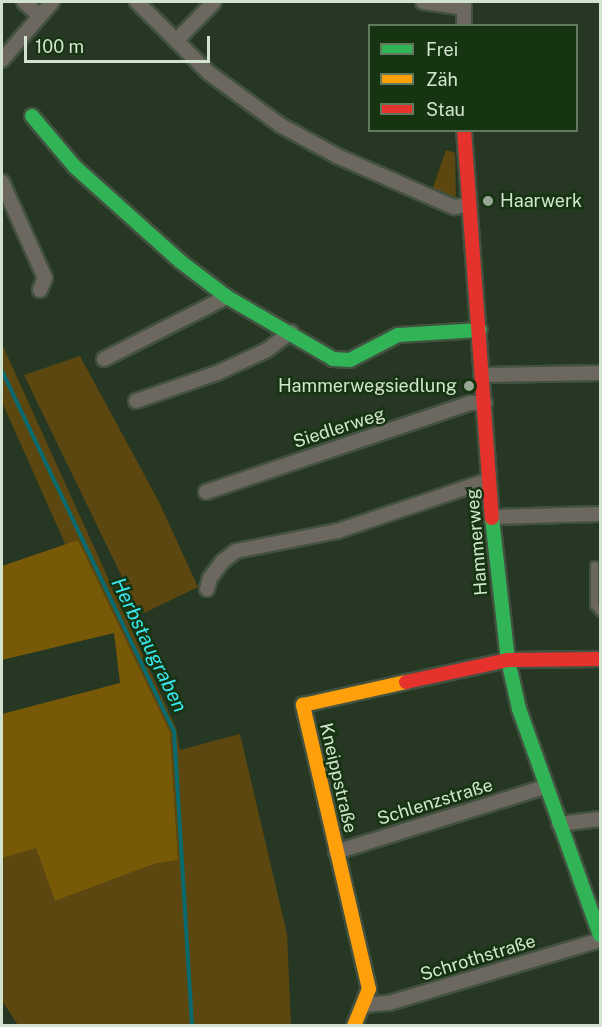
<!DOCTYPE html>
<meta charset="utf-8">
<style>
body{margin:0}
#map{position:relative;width:602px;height:1027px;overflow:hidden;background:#263723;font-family:"Public Sans",sans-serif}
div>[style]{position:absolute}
.green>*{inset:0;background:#5c4710}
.forest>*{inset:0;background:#775908}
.stream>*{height:4px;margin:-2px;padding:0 2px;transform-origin:2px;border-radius:2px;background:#096b6f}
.roads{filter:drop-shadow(2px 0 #425140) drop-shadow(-2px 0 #425140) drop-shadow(0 2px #425140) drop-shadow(0 -2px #425140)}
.lane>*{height:7px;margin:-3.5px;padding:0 3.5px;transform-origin:3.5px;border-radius:3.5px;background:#6d685f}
.street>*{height:14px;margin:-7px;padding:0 7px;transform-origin:7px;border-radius:7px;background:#6d685f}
.fast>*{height:14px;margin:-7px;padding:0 7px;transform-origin:7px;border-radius:7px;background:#30b455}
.slow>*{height:14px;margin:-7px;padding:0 7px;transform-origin:7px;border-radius:7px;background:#ff9f0a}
.jam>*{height:14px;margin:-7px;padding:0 7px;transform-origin:7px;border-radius:7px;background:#e5322d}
.dots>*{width:16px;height:16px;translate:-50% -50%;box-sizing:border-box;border:3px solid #163411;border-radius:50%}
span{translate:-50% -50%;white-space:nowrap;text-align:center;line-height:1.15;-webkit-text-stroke:5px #163411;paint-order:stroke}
.poi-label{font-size:18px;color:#d2e4cf}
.left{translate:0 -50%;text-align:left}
.right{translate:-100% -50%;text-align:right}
.street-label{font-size:18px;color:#d2e4cf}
.water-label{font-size:20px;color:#3ae8f1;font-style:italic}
.frame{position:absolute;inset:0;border:3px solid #d2e4cf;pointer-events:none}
.legend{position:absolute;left:368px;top:24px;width:210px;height:108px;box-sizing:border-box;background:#163411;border:2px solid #617a5d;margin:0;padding:8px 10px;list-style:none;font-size:18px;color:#d2e4cf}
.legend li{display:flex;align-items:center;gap:12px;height:30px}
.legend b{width:30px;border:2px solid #617a5d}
.scale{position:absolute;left:24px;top:36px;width:186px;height:27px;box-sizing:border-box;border:3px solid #d2e4cf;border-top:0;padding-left:8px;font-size:18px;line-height:21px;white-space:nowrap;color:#d2e4cf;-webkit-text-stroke:4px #163411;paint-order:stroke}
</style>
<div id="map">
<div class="green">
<div style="clip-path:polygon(446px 150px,455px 153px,456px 203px,431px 193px)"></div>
<div style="clip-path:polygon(2px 344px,176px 728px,180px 750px,240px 734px,287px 934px,291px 1025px,18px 1025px,2px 1001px,2px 858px,36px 847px,55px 901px,154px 864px,178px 860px,170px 732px,78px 540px,66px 546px,2px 402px)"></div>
<div style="clip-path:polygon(80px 356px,159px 502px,198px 587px,144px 613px,138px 610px,24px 375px)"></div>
</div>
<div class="forest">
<div style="clip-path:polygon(78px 540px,170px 732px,178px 860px,154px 864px,55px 901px,36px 848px,2px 858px,2px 714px,120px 683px,114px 633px,2px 660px,2px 566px)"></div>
</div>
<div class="stream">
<div style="left:2px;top:371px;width:399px;rotate:64.5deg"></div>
<div style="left:174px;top:731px;width:296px;rotate:86.5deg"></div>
</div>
<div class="roads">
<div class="lane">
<div style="left:594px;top:565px;width:40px;rotate:90deg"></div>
<div style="left:594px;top:605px;width:9px;rotate:49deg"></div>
</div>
<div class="street">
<div style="left:24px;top:2px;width:21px;rotate:41deg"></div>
<div style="left:137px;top:2px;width:101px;rotate:44.6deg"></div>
<div style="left:209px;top:73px;width:88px;rotate:36.2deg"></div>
<div style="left:280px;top:125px;width:65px;rotate:28.5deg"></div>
<div style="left:337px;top:156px;width:128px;rotate:23.6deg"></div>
<div style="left:454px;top:207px;width:15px;rotate:-8deg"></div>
<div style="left:423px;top:2px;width:41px;rotate:8.3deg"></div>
<div style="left:464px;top:26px;width:24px;rotate:-90deg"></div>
<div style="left:176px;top:41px;width:54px;rotate:-45.7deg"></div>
<div style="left:2px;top:60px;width:77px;rotate:-49.2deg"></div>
<div style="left:2px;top:182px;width:105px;rotate:65.9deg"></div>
<div style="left:45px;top:278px;width:13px;rotate:113deg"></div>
<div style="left:104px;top:359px;width:138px;rotate:-26.8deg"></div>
<div style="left:484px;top:375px;width:116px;rotate:-1deg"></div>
<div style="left:136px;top:401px;width:86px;rotate:-19.1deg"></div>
<div style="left:217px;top:373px;width:55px;rotate:-24.7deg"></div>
<div style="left:267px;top:350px;width:30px;rotate:-37deg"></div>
<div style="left:206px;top:492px;width:280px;rotate:-18.6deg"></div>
<div style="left:471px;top:403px;width:14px"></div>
<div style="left:492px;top:517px;width:108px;rotate:-1.6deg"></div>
<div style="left:207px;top:589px;width:11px;rotate:-75deg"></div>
<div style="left:210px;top:578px;width:21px;rotate:-53deg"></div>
<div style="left:223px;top:561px;width:16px;rotate:-38deg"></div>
<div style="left:236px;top:551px;width:104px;rotate:-11.1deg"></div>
<div style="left:338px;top:531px;width:159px;rotate:-18.7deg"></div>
<div style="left:559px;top:824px;width:41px;rotate:-7deg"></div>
<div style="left:336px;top:852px;width:219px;rotate:-17.3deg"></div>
<div style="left:364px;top:1005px;width:25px;rotate:-5deg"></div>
<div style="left:389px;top:1003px;width:220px;rotate:-16.6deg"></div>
</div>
<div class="fast">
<div style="left:32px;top:116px;width:67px;rotate:49.9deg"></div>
<div style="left:75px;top:167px;width:142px;rotate:41.9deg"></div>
<div style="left:181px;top:262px;width:58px;rotate:37.3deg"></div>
<div style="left:227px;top:297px;width:123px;rotate:30.3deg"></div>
<div style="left:333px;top:359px;width:17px;rotate:3deg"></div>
<div style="left:350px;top:360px;width:54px;rotate:-27.5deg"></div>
<div style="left:398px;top:335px;width:82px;rotate:-3.5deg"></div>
<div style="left:492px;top:518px;width:143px;rotate:83.6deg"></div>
<div style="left:508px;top:660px;width:50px;rotate:77.3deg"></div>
<div style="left:519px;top:709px;width:240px;rotate:70.3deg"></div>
</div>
<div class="slow">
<div style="left:354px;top:1026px;width:40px;rotate:-68deg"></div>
<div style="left:369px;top:989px;width:292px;rotate:-103.1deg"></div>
<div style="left:303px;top:705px;width:106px;rotate:-12.6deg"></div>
</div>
<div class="jam">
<div style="left:464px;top:130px;width:389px;rotate:85.9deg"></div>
<div style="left:406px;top:682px;width:104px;rotate:-12.2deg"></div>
<div style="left:508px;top:660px;width:92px;rotate:-0.6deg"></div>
</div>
</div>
<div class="dots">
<div style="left:488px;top:201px;background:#96a793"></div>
<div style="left:469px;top:386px;background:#96a793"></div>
</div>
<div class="poi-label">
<span class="left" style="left:500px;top:201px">Haarwerk</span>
<span class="right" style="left:457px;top:386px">Hammerwegsiedlung</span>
</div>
<div class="street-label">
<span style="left:339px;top:428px;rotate:-18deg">Siedlerweg</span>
<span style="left:477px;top:542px;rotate:-95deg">Hammerweg</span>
<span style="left:338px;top:778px;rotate:77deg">Kneippstraße</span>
<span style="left:435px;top:802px;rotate:-17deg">Schlenzstraße</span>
<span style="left:478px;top:958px;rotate:-17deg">Schrothstraße</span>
</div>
<div class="water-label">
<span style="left:149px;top:645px;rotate:64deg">Herbstaugraben</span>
</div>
<div class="frame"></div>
<ul class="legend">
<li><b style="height:8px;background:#30b455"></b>Frei</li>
<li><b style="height:8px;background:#ff9f0a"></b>Zäh</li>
<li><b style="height:8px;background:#e5322d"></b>Stau</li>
</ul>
<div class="scale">100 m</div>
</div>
